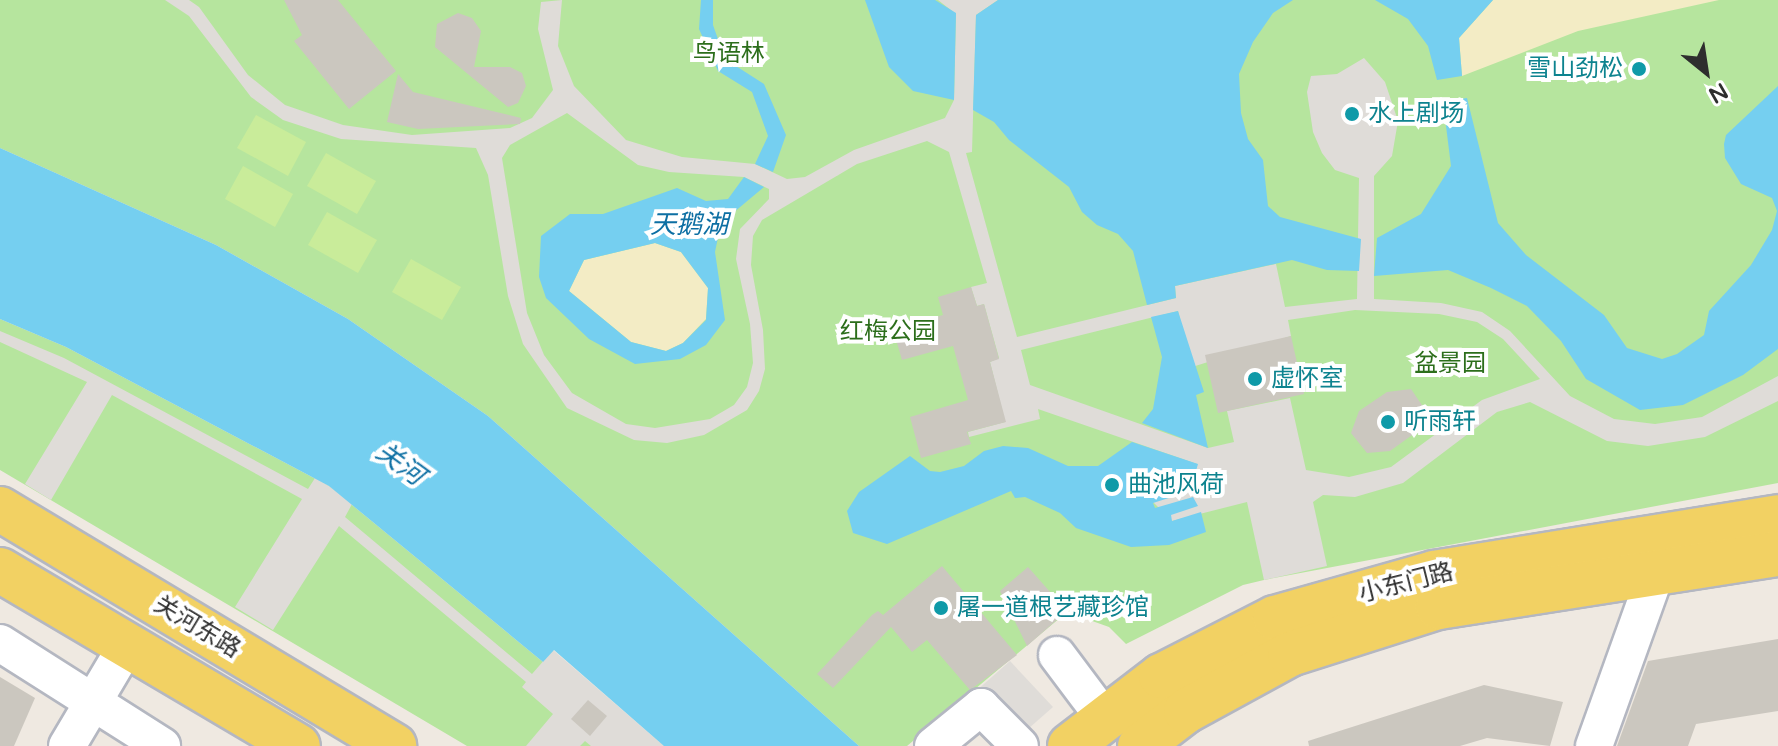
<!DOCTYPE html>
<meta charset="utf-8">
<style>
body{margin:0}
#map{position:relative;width:1778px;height:746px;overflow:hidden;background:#efe9e1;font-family:"Varela Round","Noto Sans SC",sans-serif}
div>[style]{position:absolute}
.green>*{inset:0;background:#b6e59e}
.sand>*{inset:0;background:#f3ecc5}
.pitch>*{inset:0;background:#c9ec9a}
.plaza>*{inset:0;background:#dfdcd8}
.water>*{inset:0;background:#75cff0}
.building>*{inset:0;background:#cbc7bf}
.roads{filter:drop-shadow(2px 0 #b4b7c1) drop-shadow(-2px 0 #b4b7c1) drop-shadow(0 2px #b4b7c1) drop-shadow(0 -2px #b4b7c1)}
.minor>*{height:36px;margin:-18px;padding:0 18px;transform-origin:18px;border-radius:18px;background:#fff}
.major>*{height:44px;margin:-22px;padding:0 22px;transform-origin:22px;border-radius:22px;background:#f2d163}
.dots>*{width:22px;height:22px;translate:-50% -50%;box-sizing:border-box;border:4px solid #fff;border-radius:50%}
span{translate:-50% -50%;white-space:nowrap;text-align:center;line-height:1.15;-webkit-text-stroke:8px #fff;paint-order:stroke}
.park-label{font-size:24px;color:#2c6e1b}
.culture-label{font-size:24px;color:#0d838f}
.right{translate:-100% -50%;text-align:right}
.left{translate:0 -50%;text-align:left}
.street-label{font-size:24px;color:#2e2e2e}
.water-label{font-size:26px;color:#0d6fa3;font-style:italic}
.north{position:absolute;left:1666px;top:32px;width:80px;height:80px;-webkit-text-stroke:6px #fff;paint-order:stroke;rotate:150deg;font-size:22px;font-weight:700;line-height:32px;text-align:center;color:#2e2e2e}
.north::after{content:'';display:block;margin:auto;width:28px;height:36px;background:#2e2e2e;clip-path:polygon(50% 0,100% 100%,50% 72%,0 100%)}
</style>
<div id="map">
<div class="green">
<div style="clip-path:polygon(0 0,1778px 0,1778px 483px,1264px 580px,1243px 585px,1126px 644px,1109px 627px,1067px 612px,907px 746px,859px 746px,488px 416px,348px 319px,216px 245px,0 148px)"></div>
<div style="clip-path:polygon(0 319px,66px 347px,329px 486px,543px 662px,664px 746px,467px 746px,0 470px)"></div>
</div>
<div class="sand">
<div style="clip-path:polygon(1493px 0,1719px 0,1578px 31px,1462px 76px,1459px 38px)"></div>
<div style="clip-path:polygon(655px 243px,681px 252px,708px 288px,706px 319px,683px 343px,666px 351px,631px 342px,569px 291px,584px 260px)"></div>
</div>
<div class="pitch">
<div style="clip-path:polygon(256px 115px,306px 142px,288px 176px,237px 148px)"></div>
<div style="clip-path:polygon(326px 153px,376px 181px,357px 214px,307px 186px)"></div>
<div style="clip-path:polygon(243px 166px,293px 194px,275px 227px,225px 199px)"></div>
<div style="clip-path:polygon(327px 212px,377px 240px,358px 273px,308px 245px)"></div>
<div style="clip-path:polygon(411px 259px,461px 287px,442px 320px,392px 292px)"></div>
</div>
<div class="plaza">
<div style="clip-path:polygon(evenodd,165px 0,189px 0,199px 7px,248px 75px,285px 105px,343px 125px,412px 135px,510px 128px,532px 118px,553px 90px,538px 29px,541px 2px,562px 0,558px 46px,574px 86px,626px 140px,682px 157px,755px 164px,787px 179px,805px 177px,854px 150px,945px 118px,954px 100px,956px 14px,938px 0,998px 0,976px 15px,972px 152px,966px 153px,1017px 337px,1176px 298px,1175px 286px,1276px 264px,1285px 307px,1357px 299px,1359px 178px,1335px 170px,1322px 153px,1313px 132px,1307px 92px,1311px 76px,1337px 74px,1364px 58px,1385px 82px,1398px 121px,1392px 156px,1374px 176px,1374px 299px,1441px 303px,1482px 312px,1510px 331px,1570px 396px,1614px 419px,1655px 424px,1702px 417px,1778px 376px,1778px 401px,1705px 437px,1648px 446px,1607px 441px,1530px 402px,1497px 412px,1403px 483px,1355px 497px,1323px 495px,1313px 502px,1327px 566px,1264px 580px,1247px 502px,1172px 521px,1153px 502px,1194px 490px,1136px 493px,1135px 487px,1195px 471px,1197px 464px,1038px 409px,1040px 419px,969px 437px,968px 432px,1005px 422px,990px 362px,999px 358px,984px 304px,977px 306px,971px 287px,987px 283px,949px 152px,927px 141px,857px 164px,762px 220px,753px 236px,751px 265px,763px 330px,765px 369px,759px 391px,747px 410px,704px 435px,667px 443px,634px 440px,567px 408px,523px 344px,508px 296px,488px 175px,476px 148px,341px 139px,283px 120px,251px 97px,189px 16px,165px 0,567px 113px,638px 165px,669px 172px,744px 177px,769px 189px,769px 199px,740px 229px,736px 259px,750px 324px,753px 363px,747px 387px,734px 405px,710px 419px,655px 428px,626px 424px,572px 393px,544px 355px,527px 313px,502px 158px,510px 145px,567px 113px,165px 0,1355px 310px,1439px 314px,1477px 322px,1503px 339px,1540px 379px,1482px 400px,1391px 467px,1349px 477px,1306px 470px,1290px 398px,1227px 411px,1234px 442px,1208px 448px,1030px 385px,1021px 350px,1178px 311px,1192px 367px,1291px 336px,1288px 320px,1355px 310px)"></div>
<div style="clip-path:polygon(0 331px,64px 358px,308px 489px,315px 478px,329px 486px,352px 504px,345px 517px,532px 674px,553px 650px,664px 746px,591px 746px,585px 741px,580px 746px,526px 746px,553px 714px,522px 687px,526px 682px,339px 526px,273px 630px,235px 607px,302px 499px,112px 395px,51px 500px,25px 484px,87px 382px,0 342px)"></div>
<div style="clip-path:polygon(1010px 661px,1053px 707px,1020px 736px,976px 691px)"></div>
</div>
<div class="water">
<div style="clip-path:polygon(701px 0,713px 0,713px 25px,725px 59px,764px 84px,786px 135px,773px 172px,755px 164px,768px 136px,752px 92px,718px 71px,699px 29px)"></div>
<div style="clip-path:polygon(865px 0,935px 0,956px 13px,954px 100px,913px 91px,889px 67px)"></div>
<div style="clip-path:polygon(998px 0,1293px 0,1273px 13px,1253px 42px,1239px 74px,1241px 113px,1248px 139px,1263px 160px,1268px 206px,1280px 217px,1361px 239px,1359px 271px,1327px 270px,1292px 260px,1175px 286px,1176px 298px,1147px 305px,1133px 251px,1118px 234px,1097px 225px,1082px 212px,1069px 187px,1009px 140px,994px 122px,973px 110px,976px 15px)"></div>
<div style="clip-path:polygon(1375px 0,1493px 0,1459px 38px,1462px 76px,1437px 80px,1428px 46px,1408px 19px)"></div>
<div style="clip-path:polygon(1778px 86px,1778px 349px,1743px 375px,1683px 405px,1640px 410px,1586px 379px,1561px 341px,1527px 306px,1491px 288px,1448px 270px,1374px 276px,1377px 238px,1421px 214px,1451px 166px,1443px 102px,1467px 98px,1498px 223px,1526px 255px,1604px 315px,1627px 348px,1662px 359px,1677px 354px,1704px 335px,1709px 311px,1751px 265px,1772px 230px,1777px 211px,1772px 198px,1741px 184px,1725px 158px,1724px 144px,1726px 135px)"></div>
<div style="clip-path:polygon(0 148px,216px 245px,348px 319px,488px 416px,859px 746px,664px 746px,554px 650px,543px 662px,329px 486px,66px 347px,0 319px)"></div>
<div style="clip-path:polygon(evenodd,744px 177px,764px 187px,721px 223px,715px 252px,725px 320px,706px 345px,680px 359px,635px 364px,589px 339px,546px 298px,539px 277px,541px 236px,570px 214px,603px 214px,677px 188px,706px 201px,728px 199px,744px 177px,655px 243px,681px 252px,708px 288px,706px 320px,683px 343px,666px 351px,631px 342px,569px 291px,584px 260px,655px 243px)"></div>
<div style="clip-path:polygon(1178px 311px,1204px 392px,1196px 395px,1208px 448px,1142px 423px,1153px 409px,1162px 357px,1151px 317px)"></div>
<div style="clip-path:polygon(1132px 442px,1198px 464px,1196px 471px,1135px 488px,1137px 493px,1192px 479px,1194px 490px,1153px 503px,1155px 508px,1193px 497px,1198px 506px,1171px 515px,1172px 521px,1201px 512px,1206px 532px,1169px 545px,1131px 547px,1076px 528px,1060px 513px,1025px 497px,1015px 498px,1011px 491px,887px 544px,853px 533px,847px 511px,859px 492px,910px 456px,930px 471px,940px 472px,964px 466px,984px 451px,1003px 446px,1028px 448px,1068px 466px,1098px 466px)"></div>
</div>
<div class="building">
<div style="clip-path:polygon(284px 0,338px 0,396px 71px,349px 109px,294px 41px,302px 35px)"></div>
<div style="clip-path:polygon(458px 13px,472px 18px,481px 31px,474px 67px,510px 67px,522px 73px,526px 86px,518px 103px,508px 107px,435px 47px,437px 24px)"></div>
<div style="clip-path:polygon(398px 74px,413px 92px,521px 118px,520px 124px,418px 129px,387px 122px)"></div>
<div style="clip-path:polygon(971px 287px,977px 306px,984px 304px,999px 359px,990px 362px,1006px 422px,967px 432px,971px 444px,921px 458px,910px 417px,968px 400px,953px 346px,902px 360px,895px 336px,903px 335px,901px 327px,943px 315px,938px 297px)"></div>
<div style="clip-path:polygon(1291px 336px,1304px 394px,1218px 413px,1205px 355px)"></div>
<div style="clip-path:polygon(1411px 389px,1426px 411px,1415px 433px,1390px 451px,1367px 453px,1351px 433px,1359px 411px,1387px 392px)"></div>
<div style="clip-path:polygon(942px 566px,1017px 655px,1013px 658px,970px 690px,927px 640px,912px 652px,891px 627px,833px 688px,817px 674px,872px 615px,878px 611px,883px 615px)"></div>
<div style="clip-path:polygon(1028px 567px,1067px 611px,1027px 646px,1000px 591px)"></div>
<div style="clip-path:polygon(1778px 639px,1778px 711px,1696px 724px,1688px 746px,1617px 746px,1648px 661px)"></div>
<div style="clip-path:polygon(0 677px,35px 698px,14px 746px,0 746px)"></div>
<div style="clip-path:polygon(1484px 685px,1563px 702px,1550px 746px,1487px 738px,1460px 746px,1309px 746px,1308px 741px)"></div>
<div style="clip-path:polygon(588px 700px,607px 716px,590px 736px,571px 719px)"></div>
</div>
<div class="roads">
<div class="minor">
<div style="left:0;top:643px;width:192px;rotate:32.4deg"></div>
<div style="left:1057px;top:655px;width:80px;rotate:53.1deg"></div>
<div style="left:67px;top:746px;width:117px;rotate:-59.3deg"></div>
<div style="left:933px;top:746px;width:62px;rotate:-39.1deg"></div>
<div style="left:981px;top:707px;width:55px;rotate:45deg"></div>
<div style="left:1594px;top:746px;width:184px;rotate:-70.3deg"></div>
</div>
<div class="major">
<div style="left:0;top:509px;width:460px;rotate:31deg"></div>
<div style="left:0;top:570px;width:346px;rotate:30.6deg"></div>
<div style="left:1070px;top:746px;width:115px;rotate:-37.6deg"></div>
<div style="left:1161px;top:676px;width:128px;rotate:-27deg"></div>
<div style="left:1275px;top:618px;width:165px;rotate:-15.8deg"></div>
<div style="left:1434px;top:573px;width:349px;rotate:-9.2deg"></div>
<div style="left:1140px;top:746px;width:58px;rotate:-37.3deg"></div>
<div style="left:1186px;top:711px;width:119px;rotate:-28.7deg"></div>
<div style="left:1290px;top:654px;width:155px;rotate:-17.6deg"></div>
<div style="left:1438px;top:607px;width:344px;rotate:-8.9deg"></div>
</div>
</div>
<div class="dots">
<div style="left:1639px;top:69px;background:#0f9aa8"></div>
<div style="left:1352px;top:114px;background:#0f9aa8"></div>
<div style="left:1255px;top:379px;background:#0f9aa8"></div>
<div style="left:1388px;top:422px;background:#0f9aa8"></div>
<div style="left:1112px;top:485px;background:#0f9aa8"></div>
<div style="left:941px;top:608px;background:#0f9aa8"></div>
</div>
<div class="park-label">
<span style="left:729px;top:54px">鸟语林</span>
<span style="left:888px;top:332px">红梅公园</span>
<span style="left:1450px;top:364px">盆景园</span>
</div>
<div class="culture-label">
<span class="right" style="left:1623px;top:69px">雪山劲松</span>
<span class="left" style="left:1368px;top:114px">水上剧场</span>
<span class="left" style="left:1271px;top:379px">虚怀室</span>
<span class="left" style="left:1404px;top:422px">听雨轩</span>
<span class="left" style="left:1128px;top:485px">曲池风荷</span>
<span class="left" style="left:957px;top:608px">屠一道根艺藏珍馆</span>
</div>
<div class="street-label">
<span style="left:1406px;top:583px;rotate:-14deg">小东门路</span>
<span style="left:197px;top:627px;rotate:31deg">关河东路</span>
</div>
<div class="water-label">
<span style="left:689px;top:225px">天鹅湖</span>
<span style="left:400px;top:464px;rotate:36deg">关河</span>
</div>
<div class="north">N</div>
</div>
